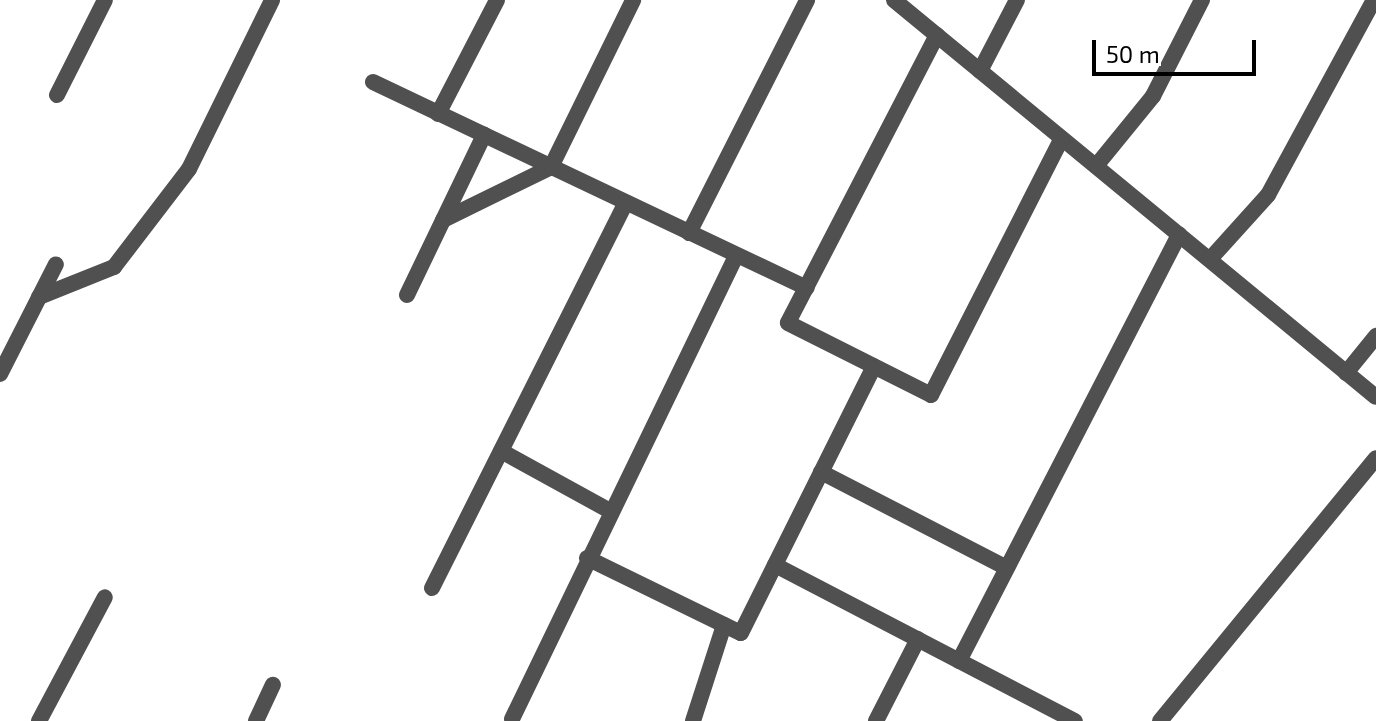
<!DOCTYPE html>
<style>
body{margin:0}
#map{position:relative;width:1376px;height:721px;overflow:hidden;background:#fff;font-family:"Exo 2",sans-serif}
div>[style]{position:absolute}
.street>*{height:16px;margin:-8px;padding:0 8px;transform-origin:8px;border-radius:8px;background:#505050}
span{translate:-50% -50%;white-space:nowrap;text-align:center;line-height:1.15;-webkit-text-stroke:7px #fff;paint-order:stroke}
.scale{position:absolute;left:1092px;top:40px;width:164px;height:36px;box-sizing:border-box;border:4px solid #000;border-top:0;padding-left:10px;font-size:24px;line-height:28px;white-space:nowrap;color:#000;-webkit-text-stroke:6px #fff;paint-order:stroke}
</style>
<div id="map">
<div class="street">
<div style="left:894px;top:0;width:624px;rotate:39.48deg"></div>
<div style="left:937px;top:35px;width:324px;rotate:117.4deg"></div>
<div style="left:788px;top:323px;width:160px;rotate:26.7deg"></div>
<div style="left:931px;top:395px;width:288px;rotate:-63deg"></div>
<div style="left:980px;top:71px;width:80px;rotate:-62.5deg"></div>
<div style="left:373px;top:82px;width:480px;rotate:25.4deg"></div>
<div style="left:57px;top:95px;width:106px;rotate:-63.2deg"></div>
<div style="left:438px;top:114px;width:128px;rotate:-62.6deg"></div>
<div style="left:1096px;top:166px;width:90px;rotate:-50.8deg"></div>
<div style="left:1153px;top:96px;width:108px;rotate:-63deg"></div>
<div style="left:443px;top:220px;width:120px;rotate:-26.1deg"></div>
<div style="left:551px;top:167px;width:186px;rotate:-63.8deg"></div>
<div style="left:689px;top:233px;width:261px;rotate:-63.1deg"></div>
<div style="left:1211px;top:258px;width:85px;rotate:-47.9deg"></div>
<div style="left:1268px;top:195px;width:222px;rotate:-61.5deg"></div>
<div style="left:407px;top:295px;width:178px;rotate:-64.3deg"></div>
<div style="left:39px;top:297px;width:81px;rotate:-21.8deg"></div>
<div style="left:114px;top:267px;width:123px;rotate:-52.6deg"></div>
<div style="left:189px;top:169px;width:188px;rotate:-63.8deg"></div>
<div style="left:1346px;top:373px;width:48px;rotate:-51deg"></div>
<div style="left:0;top:374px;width:123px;rotate:-63deg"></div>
<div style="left:501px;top:451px;width:124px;rotate:28.8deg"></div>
<div style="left:821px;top:472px;width:209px;rotate:27.3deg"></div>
<div style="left:587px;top:558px;width:171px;rotate:26deg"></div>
<div style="left:741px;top:633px;width:298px;rotate:-63.5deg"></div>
<div style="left:775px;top:565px;width:338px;rotate:27.5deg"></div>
<div style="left:432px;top:588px;width:431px;rotate:-63.3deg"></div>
<div style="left:959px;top:661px;width:480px;rotate:-62.7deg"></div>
<div style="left:512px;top:719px;width:514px;rotate:-64.18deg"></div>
<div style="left:39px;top:721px;width:140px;rotate:-62deg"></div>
<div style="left:256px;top:721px;width:40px;rotate:-65deg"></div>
<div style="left:693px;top:721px;width:101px;rotate:-72.1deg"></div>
<div style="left:876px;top:721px;width:92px;rotate:-62.9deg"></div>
<div style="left:1160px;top:721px;width:340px;rotate:-50.6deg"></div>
</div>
<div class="scale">50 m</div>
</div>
